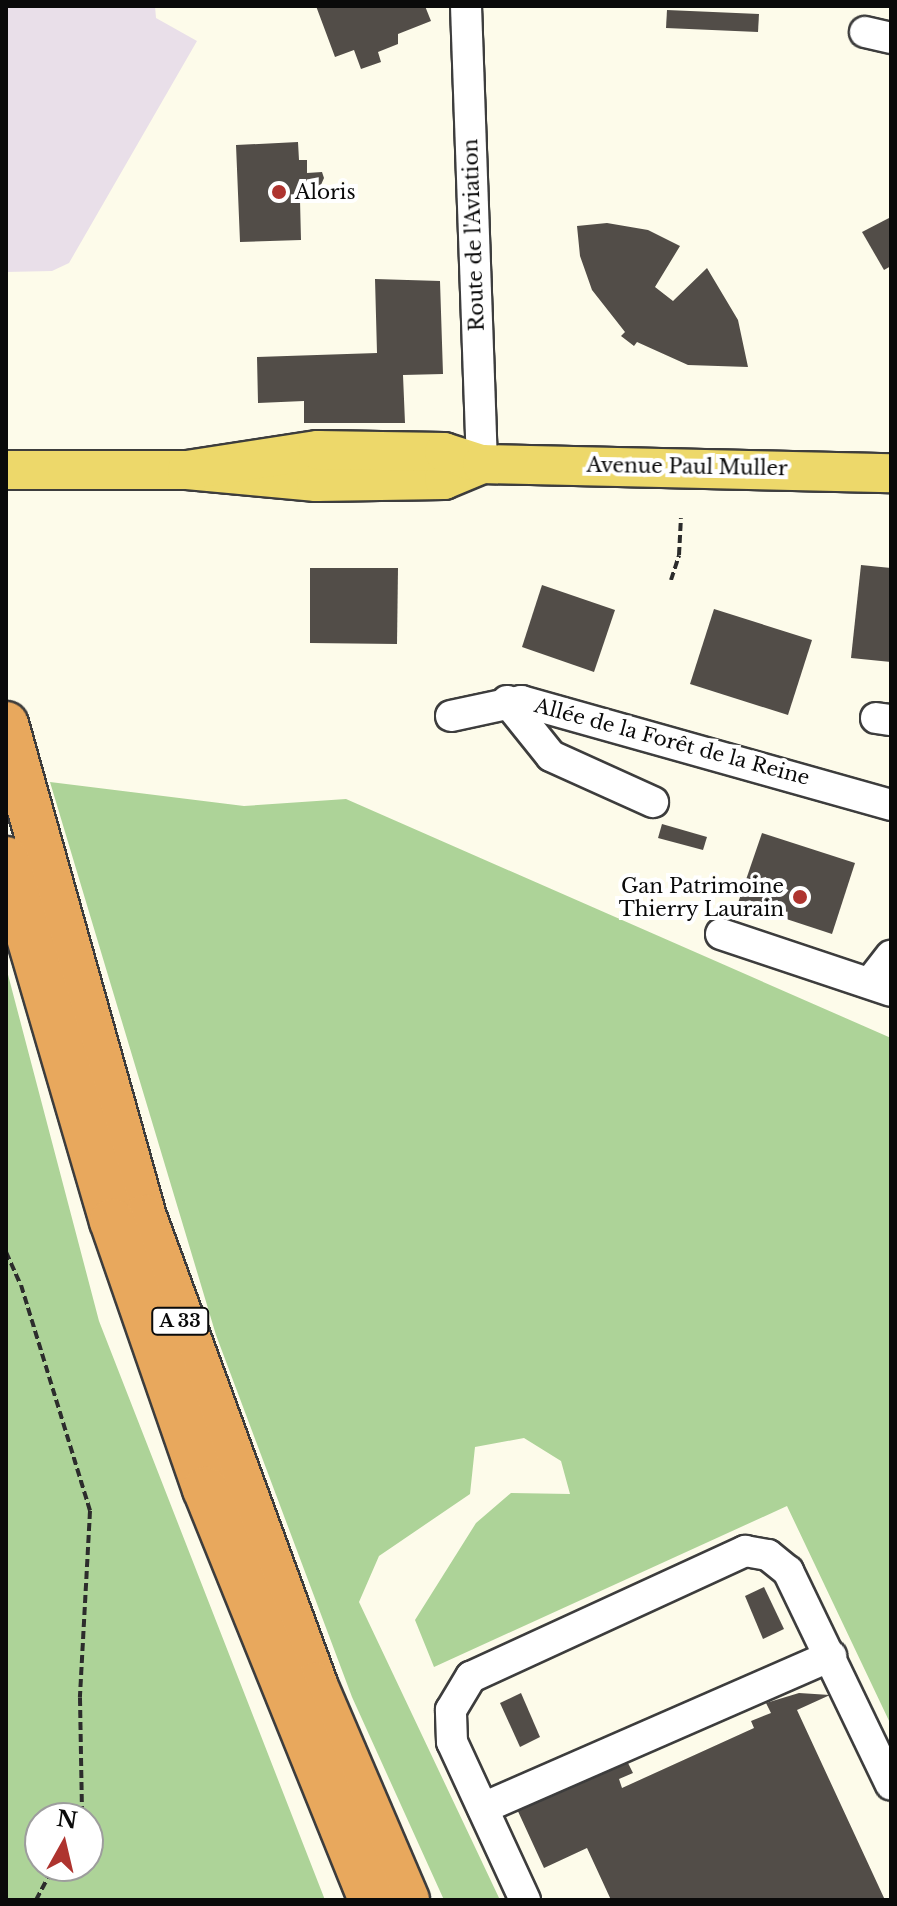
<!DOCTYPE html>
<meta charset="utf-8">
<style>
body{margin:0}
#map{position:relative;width:897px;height:1906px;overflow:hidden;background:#fdfbea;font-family:"Libre Baskerville",serif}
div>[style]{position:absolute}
.industrial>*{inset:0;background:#e9dfe9}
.forest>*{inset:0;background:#add398}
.building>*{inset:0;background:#524d48}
.path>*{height:4px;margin-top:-2px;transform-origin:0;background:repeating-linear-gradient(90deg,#2c2c2c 0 8px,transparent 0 12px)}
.roads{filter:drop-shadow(2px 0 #3d3d3d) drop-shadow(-2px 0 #3d3d3d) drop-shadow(0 2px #3d3d3d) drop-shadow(0 -2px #3d3d3d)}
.minor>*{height:30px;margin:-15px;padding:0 15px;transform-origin:15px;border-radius:15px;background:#fff}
.major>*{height:38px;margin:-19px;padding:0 19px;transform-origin:19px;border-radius:19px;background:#edd86a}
.highway>*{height:44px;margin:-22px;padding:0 22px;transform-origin:22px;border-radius:22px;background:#e8a85d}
.dots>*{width:22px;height:22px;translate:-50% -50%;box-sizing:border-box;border:4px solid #fff;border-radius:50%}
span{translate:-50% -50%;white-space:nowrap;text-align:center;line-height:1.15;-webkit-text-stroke:8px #fff;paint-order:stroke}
.shield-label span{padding:2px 6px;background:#fff;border:2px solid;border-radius:6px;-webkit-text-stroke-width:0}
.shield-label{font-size:18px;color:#0a0a0a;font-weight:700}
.poi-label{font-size:20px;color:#0a0a0a}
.left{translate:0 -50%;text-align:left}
.right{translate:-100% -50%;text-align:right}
.street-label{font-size:20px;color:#0a0a0a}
.frame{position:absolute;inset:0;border:8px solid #0a0a0a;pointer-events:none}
.north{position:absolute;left:24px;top:1802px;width:80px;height:80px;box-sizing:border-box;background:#fff;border:2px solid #9d9d9d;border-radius:50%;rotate:8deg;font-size:22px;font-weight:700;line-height:32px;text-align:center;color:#0a0a0a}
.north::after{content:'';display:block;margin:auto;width:28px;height:36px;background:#ae342f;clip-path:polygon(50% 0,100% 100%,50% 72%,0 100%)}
</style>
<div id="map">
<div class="industrial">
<div style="clip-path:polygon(6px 6px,155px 6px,156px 18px,197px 41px,69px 263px,52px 271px,6px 272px)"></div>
</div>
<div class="forest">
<div style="clip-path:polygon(50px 782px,244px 806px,346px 799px,891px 1038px,891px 1725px,787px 1506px,434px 1667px,415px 1620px,476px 1523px,511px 1493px,570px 1494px,561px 1461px,524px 1438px,475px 1447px,470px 1494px,379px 1556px,359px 1602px,500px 1900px,444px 1900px,352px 1697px,216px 1335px)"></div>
<div style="clip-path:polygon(evenodd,6px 967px,99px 1321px,325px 1900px,6px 1900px,6px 967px,40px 1818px,88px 1818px,88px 1866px,40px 1866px,40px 1818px)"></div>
</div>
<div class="building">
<div style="clip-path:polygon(316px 6px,425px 6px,431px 21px,398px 34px,398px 44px,378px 52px,381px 62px,361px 69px,354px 50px,335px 57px)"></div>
<div style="clip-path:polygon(667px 10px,759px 14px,758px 32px,666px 28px)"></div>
<div style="clip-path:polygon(298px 142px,299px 160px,307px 160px,307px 173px,322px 172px,324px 178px,316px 196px,300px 200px,301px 240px,240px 242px,236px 145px)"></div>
<div style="clip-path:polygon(889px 218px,891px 266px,884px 270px,862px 232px)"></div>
<div style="clip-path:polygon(607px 223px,648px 230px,680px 246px,655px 287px,673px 301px,707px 268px,738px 320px,748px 367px,688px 365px,637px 342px,634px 346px,621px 336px,625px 332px,592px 290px,580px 256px,577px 226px)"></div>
<div style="clip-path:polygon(375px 279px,440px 281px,443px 374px,403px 375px,405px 423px,304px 423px,304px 401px,258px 403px,257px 357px,377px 353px)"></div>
<div style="clip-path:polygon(861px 565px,891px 568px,891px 662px,851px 658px)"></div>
<div style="clip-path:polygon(310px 568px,398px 568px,397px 644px,310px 643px)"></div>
<div style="clip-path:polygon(542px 585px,615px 610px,594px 672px,522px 647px)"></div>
<div style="clip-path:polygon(714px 609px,812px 640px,788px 715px,690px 684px)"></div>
<div style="clip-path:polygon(662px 824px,707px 837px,703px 850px,658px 838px)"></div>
<div style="clip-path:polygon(762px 833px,855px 863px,832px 934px,738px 903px)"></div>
<div style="clip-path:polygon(764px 1587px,784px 1629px,763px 1639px,745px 1596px)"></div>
<div style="clip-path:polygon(521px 1693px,540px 1737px,520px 1747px,500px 1703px)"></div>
<div style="clip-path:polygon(799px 1693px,830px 1695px,797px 1710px,885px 1900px,611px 1900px,587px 1848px,544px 1868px,516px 1807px,627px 1761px,633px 1773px,619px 1779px,622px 1788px,754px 1728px,751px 1721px,771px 1713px,766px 1703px)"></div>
</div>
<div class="path">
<div style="left:671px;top:580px;width:26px;rotate:-72deg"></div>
<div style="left:679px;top:555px;width:37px;rotate:-87deg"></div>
<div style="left:6px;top:1252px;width:36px;rotate:66deg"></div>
<div style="left:21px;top:1285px;width:236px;rotate:73deg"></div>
<div style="left:90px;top:1511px;width:187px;rotate:93.1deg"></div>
<div style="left:80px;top:1698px;width:120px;rotate:89deg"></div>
<div style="left:36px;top:1900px;width:38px;rotate:-62deg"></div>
</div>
<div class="roads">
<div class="minor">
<div style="left:466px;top:6px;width:458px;rotate:88deg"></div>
<div style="left:865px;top:32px;width:27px;rotate:13deg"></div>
<div style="left:507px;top:701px;width:70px;rotate:51.3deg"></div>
<div style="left:551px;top:756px;width:112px;rotate:24.3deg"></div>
<div style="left:451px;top:716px;width:72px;rotate:-12.1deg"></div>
<div style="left:521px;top:701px;width:384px;rotate:15.7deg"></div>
<div style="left:876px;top:718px;width:15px;rotate:8deg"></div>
<div style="left:721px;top:934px;width:179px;rotate:18.5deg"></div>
<div style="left:872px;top:980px;width:31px;rotate:-52deg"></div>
<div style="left:483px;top:1808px;width:380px;rotate:-23.6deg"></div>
<div style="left:525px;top:1900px;width:174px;rotate:-114.8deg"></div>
<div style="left:452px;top:1742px;width:32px;rotate:-92deg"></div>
<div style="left:451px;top:1710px;width:39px;rotate:-59deg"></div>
<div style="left:471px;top:1677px;width:302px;rotate:-24.7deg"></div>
<div style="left:745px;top:1551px;width:23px;rotate:10deg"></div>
<div style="left:768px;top:1555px;width:26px;rotate:39deg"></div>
<div style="left:788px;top:1571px;width:237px;rotate:64.3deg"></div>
</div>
<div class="major">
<div style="left:6px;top:470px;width:181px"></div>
<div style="left:187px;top:470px;width:130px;rotate:5.3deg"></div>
<div style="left:316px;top:482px;width:128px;rotate:-0.9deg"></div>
<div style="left:444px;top:480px;width:41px;rotate:-22.8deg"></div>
<div style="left:187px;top:470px;width:133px;rotate:-8.7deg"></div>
<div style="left:318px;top:450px;width:126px;rotate:0.9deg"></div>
<div style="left:444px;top:452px;width:40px;rotate:18deg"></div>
<div style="left:482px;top:464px;width:409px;rotate:1.3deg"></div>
</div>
<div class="highway">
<div style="left:6px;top:724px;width:512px;rotate:74.36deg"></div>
<div style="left:144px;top:1217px;width:498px;rotate:69.9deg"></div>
<div style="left:315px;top:1685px;width:234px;rotate:66.8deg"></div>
<div style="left:6px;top:859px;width:377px;rotate:73.7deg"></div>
<div style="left:112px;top:1221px;width:284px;rotate:70.9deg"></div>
<div style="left:205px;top:1489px;width:443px;rotate:68deg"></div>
</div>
</div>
<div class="dots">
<div style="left:279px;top:192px;background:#ae342f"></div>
<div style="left:800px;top:897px;background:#ae342f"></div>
</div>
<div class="shield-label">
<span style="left:180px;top:1321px">A 33</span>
</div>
<div class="poi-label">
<span class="left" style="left:295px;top:192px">Aloris</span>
<span class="right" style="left:784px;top:898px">Gan Patrimoine<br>Thierry Laurain</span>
</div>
<div class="street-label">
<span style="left:474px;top:235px;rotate:-92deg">Route de l'Aviation</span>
<span style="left:687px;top:467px;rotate:1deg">Avenue Paul Muller</span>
<span style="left:672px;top:742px;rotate:15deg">Allée de la Forêt de la Reine</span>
</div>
<div class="frame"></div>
<div class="north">N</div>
</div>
